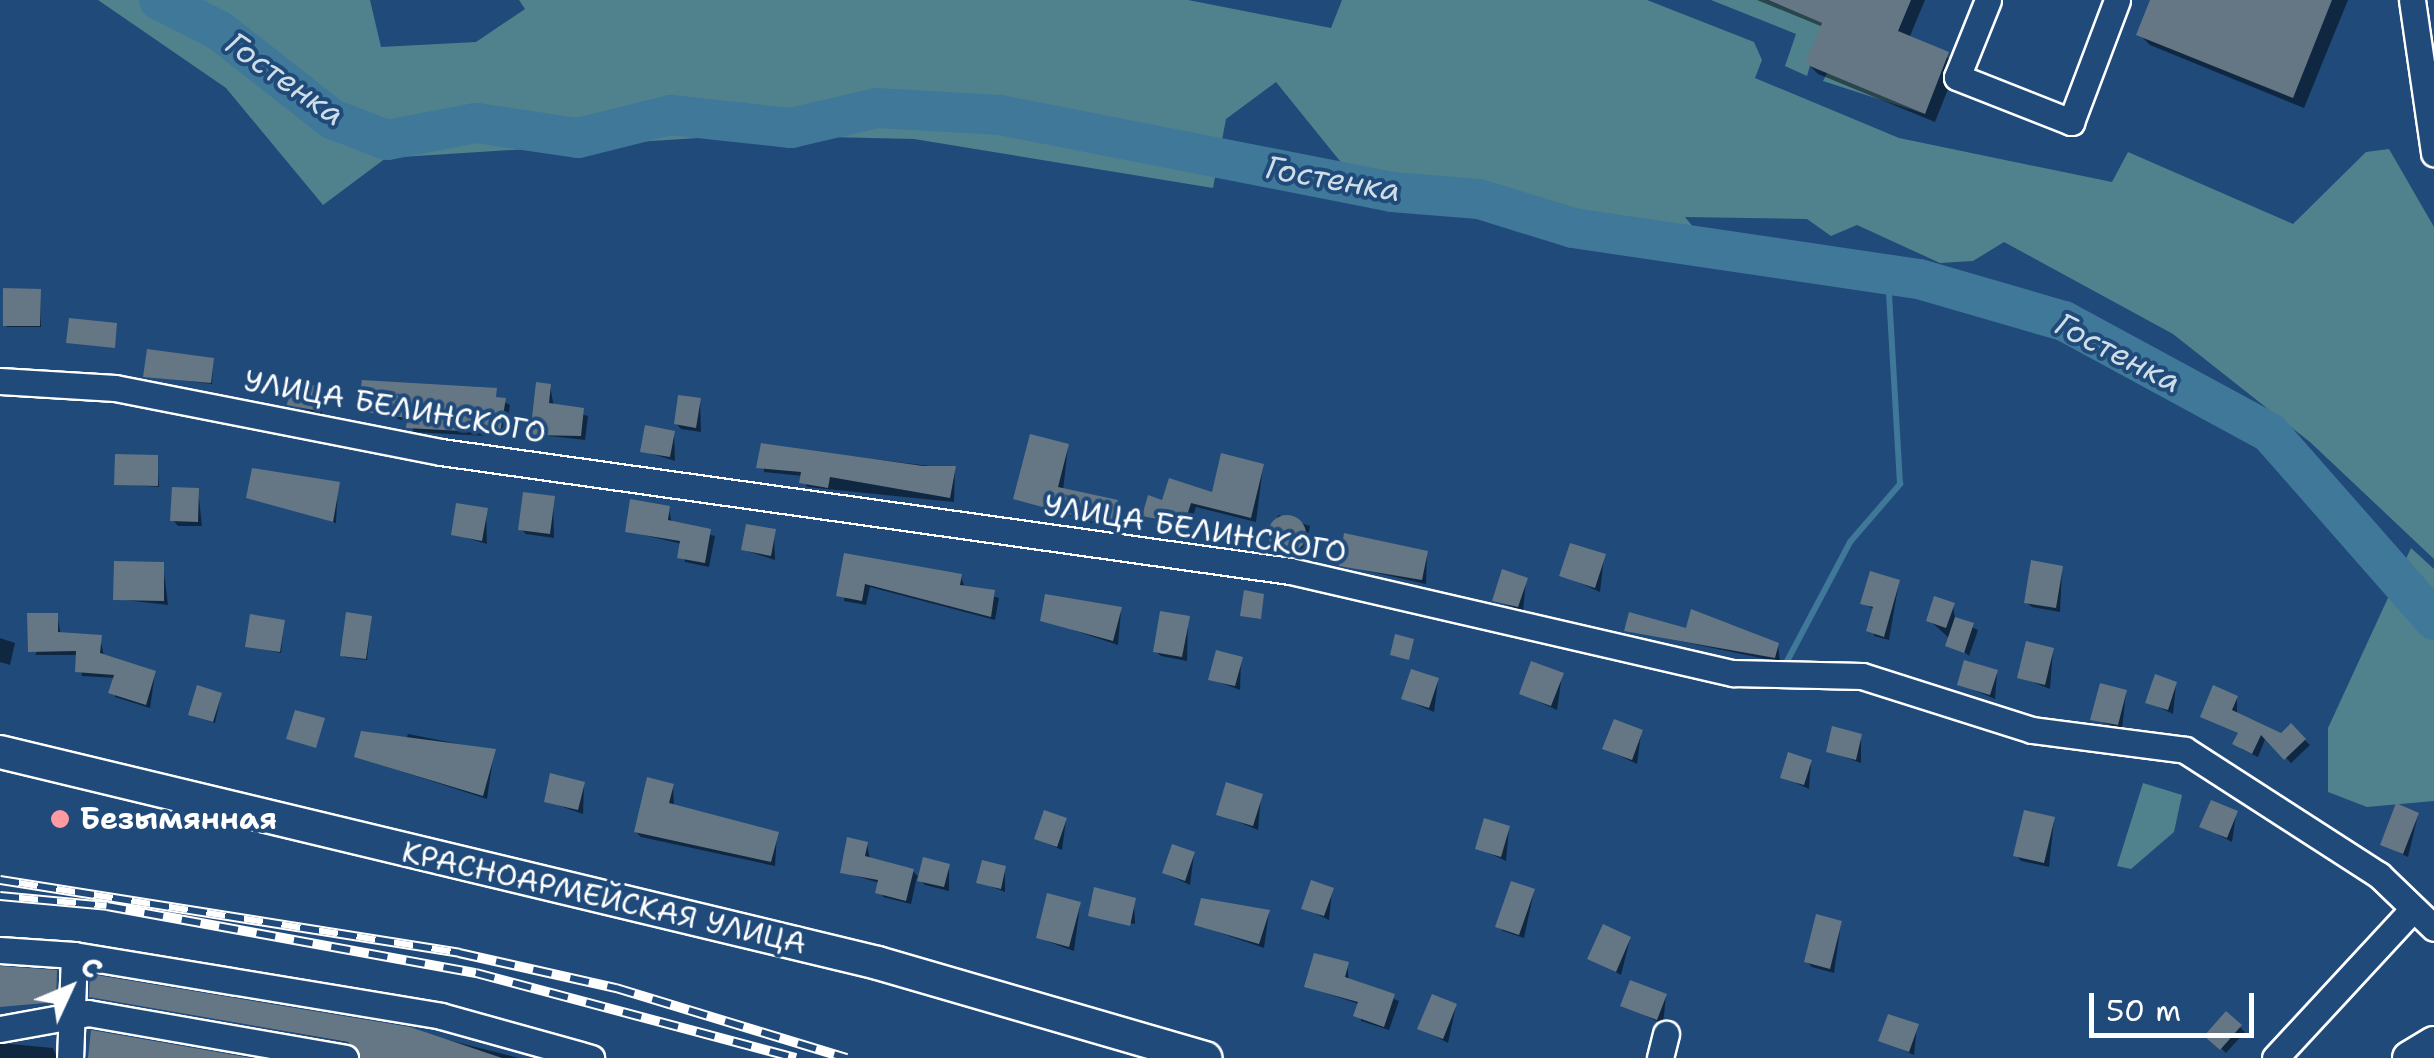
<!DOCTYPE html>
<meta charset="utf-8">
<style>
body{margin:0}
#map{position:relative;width:2434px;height:1058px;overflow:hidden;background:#1f4a7a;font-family:"Shantell Sans",sans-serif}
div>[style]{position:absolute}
.green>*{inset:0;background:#50828d}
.shadow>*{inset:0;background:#0007}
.stream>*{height:6px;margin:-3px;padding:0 3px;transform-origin:3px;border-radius:3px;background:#407899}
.river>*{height:40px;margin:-20px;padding:0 20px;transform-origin:20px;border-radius:20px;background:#407899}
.building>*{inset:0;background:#657685}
.round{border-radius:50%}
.roads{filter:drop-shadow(2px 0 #fff) drop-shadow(-2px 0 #fff) drop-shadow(0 2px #fff) drop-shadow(0 -2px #fff)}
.minor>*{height:25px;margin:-12.5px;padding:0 12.5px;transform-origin:12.5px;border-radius:12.5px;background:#1f4a7a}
.major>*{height:32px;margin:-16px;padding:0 16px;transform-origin:16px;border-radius:16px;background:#1f4a7a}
.rail>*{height:10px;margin-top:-5px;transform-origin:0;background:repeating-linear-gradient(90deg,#1f4a7a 0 19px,#fff 0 38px);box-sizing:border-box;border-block:2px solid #fff}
.dots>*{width:28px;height:28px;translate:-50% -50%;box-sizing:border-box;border:5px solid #1f4a7a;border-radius:50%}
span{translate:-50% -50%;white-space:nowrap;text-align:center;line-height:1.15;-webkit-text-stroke:8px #1f4a7a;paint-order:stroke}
.street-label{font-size:30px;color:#fff}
.poi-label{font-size:30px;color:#fff;font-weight:700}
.left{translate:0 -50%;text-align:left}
.water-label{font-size:32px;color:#cfdde6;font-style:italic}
.north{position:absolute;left:20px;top:938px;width:100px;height:100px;-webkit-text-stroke:8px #1f4a7a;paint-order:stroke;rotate:46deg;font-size:28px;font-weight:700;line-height:40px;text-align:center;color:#fff}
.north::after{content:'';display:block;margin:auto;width:35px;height:45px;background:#fff;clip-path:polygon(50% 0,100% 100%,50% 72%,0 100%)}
.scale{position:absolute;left:2089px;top:993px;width:165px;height:45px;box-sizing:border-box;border:5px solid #fff;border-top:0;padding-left:12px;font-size:30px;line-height:35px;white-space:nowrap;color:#fff;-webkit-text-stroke:8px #1f4a7a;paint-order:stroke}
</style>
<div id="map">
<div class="green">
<div style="clip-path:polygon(98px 0,370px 0,381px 47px,476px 42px,525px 9px,519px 0,1188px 0,1331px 28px,1342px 0,1647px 0,1754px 42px,1762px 60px,1755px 78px,1899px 138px,2112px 182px,2128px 152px,2293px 224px,2366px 152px,2389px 149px,2434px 227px,2434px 559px,2310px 442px,2173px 334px,2004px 242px,1973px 261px,1940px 263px,1857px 225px,1831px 236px,1807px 219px,1685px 217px,1708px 245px,1348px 171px,1276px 82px,1226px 119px,1213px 188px,914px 139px,745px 135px,386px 158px,323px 205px,226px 88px)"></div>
<div style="clip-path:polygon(1711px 0,1767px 0,1822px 23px,1807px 76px,1785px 66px,1796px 34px)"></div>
<div style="clip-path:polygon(1827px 73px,1925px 114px,1823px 81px)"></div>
<div style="clip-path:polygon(2411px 548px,2434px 569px,2434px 801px,2367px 807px,2328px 792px,2328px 728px)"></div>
<div style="clip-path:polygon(2143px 783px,2182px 795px,2174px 832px,2131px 869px,2117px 866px)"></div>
</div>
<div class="shadow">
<div style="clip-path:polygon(1757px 0,1925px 0,1910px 36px,1958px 64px,1935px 122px,1818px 74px,1808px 64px,1823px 27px)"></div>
<div style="clip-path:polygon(2153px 0,2348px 0,2304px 108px,2150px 45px,2139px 34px)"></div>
<div style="clip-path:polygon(40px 291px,41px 327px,7px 327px,5px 325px)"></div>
<div style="clip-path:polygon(213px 360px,212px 384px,146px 376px)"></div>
<div style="clip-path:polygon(473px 386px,510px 405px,505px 437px,414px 432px,410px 422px,360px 410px,472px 395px)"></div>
<div style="clip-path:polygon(550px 386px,554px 407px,588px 416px,585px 440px,532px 434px)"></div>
<div style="clip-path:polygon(320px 389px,322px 415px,290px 404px)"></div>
<div style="clip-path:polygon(700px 401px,701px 432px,681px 429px,676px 423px)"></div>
<div style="clip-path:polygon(674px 433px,675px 461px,643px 451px)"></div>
<div style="clip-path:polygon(763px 446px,955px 469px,954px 502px,807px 487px,803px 476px,764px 472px)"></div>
<div style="clip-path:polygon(1068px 446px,1063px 491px,1117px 502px,1117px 531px,1016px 499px)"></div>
<div style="clip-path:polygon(157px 457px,159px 487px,117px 484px)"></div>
<div style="clip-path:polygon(1263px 466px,1256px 522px,1196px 507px,1189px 529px,1144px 516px,1214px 495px)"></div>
<div style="clip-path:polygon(338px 485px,336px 523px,249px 497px)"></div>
<div style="clip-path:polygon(198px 490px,202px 526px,178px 526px,173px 520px)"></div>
<div style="clip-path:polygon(553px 498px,554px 538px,526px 534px,521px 529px)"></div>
<div style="clip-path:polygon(669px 509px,672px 524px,715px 536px,709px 567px,685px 562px,682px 544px,627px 531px)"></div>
<div style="clip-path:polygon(486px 511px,487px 544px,453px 534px)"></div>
<div style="clip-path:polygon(1278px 515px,1310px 526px,1303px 560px,1271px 549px)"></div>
<div style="clip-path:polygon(774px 532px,775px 560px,744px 550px)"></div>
<div style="clip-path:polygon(1427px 554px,1426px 584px,1341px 565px)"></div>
<div style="clip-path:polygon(846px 556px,961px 577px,965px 588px,999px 598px,995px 620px,870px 587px,866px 605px,844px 601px)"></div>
<div style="clip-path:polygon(1604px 557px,1600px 592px,1562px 575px)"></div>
<div style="clip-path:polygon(163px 564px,168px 605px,116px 599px)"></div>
<div style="clip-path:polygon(2062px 568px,2060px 612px,2032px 607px,2026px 602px)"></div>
<div style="clip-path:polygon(1526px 580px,1523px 611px,1494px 600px)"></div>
<div style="clip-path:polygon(1899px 582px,1889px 640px,1874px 636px,1875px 610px,1863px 603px)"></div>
<div style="clip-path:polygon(1953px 605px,1955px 619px,1978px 630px,1969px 656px,1929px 620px)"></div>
<div style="clip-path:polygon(1121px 610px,1118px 645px,1043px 620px)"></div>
<div style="clip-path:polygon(1693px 612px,1778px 645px,1780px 662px,1627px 630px,1688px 631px)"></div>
<div style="clip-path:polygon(57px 615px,61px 635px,100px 637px,104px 657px,155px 673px,150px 708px,115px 697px,115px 678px,82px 676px,78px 655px,35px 655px)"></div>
<div style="clip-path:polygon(1188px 618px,1187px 661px,1161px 656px,1155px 651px)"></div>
<div style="clip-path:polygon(371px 619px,367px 660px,344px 657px,343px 655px)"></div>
<div style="clip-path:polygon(284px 622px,281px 653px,247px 646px)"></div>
<div style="clip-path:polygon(0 638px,15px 643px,10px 665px,0 662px)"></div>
<div style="clip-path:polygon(2053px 650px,2050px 689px,2020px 677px)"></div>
<div style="clip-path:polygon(1241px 659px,1240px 690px,1211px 679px)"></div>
<div style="clip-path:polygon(1997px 673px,1995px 699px,1960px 684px)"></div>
<div style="clip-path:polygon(1562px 675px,1557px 710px,1522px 694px)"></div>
<div style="clip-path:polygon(1438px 680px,1434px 712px,1404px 699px)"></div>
<div style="clip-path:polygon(2176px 684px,2173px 714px,2148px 702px)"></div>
<div style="clip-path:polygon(2126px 693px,2122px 729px,2093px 719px)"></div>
<div style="clip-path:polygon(221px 695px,215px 723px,192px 716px)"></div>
<div style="clip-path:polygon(2237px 698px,2237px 715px,2282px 736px,2291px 727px,2310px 745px,2291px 763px,2266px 737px,2258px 757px,2241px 749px,2240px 734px,2203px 716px)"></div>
<div style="clip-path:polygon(1641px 733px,1637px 764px,1605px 749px)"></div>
<div style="clip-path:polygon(408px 734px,494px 751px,487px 799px,357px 757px,404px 746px)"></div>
<div style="clip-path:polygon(1861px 736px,1861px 763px,1828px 751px)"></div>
<div style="clip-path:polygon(1811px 762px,1809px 789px,1783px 777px)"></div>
<div style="clip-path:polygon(584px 784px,583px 814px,546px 801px)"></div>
<div style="clip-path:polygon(673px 786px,674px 807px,777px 834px,775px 866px,641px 837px,636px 832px)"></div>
<div style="clip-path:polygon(1261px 796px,1258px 830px,1219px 814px)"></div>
<div style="clip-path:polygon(2236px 814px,2232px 842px,2202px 826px)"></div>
<div style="clip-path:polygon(2418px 815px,2408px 857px,2382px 844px)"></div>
<div style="clip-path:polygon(1066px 820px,1062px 850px,1037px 839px)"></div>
<div style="clip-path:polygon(2054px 820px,2049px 867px,2021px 861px,2016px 855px)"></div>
<div style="clip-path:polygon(1509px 828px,1506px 861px,1478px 848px)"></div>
<div style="clip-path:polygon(867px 844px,870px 860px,913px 871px,920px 879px,949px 866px,949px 891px,925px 885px,917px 877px,911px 904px,883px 897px,880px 883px,842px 872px)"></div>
<div style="clip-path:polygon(1194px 854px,1190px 885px,1164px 873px)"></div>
<div style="clip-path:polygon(1005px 868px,1005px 892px,979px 882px)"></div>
<div style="clip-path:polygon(1332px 890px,1329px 920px,1304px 908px)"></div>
<div style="clip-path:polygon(1534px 891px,1524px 938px,1503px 931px,1498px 926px)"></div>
<div style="clip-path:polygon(1134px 900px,1135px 924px,1090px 915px)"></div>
<div style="clip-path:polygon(1080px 905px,1074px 951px,1038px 938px)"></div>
<div style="clip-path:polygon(1269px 912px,1264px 948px,1197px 925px)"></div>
<div style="clip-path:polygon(1841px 923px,1834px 973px,1812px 967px,1807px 962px)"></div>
<div style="clip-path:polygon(1630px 939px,1621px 975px,1590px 958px)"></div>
<div style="clip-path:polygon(1347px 964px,1349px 981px,1399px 1001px,1389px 1030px,1361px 1021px,1359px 1004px,1307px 987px)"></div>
<div style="clip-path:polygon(91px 996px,409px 1030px,519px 1058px,363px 1058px,351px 1043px)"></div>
<div style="clip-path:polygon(1666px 996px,1663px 1024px,1623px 1005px)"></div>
<div style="clip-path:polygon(1456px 1006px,1448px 1043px,1420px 1028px)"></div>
<div style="clip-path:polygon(2227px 1015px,2245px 1032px,2226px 1053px,2208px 1036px)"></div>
<div style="clip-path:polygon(1917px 1026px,1914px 1055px,1881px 1040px)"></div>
<div style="clip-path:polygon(0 1043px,53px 1048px,57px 1058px,0 1058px)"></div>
</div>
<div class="stream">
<div style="left:1785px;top:665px;width:139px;rotate:-62.1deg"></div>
<div style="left:1850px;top:542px;width:77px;rotate:-49.2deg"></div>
<div style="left:1900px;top:484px;width:209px;rotate:-93.3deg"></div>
</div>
<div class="river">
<div style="left:159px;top:0;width:68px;rotate:26.9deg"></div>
<div style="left:220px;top:31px;width:142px;rotate:38.2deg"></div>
<div style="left:332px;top:119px;width:59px;rotate:20.9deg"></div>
<div style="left:387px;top:140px;width:91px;rotate:-10.8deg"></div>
<div style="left:476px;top:123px;width:103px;rotate:8.4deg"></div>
<div style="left:578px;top:138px;width:96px;rotate:-13.9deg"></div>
<div style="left:671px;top:115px;width:121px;rotate:6.2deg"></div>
<div style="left:791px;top:128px;width:88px;rotate:-13.1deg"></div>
<div style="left:877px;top:108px;width:123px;rotate:3.3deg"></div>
<div style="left:1000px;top:115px;width:399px;rotate:11.1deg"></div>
<div style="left:1392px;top:192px;width:87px;rotate:4.6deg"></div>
<div style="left:1479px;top:199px;width:98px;rotate:17.1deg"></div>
<div style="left:1573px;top:228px;width:350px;rotate:8.4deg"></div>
<div style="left:1919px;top:279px;width:151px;rotate:16.2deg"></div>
<div style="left:2064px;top:321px;width:234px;rotate:28.5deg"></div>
<div style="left:2270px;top:433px;width:249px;rotate:48.7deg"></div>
</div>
<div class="building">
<div style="clip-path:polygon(1768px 0,1911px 0,1898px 31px,1949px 52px,1925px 114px,1805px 64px,1822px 23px)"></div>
<div style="clip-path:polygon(2150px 0,2332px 0,2293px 98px,2136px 35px)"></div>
<div style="clip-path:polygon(3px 288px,41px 289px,40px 326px,3px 326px)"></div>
<div style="clip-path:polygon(69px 318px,117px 323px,115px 348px,66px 343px)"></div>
<div style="clip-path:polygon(147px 349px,214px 358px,211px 383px,143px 377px)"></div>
<div style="clip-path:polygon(362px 380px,497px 388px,496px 397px,506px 398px,500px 433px,406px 428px,407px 418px,357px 411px)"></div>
<div style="clip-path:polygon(290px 382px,321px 386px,318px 411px,287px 405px)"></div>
<div style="clip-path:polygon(536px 382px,551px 384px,549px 403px,584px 408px,581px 436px,530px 435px)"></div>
<div style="clip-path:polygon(678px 395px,701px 398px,696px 428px,674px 424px)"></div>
<div style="clip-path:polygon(645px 425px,675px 431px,670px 457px,640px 452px)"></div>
<div style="clip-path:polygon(1030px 434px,1069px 444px,1058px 487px,1118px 500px,1113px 527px,1013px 499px)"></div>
<div style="clip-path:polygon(761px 443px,923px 466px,956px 466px,950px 498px,830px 477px,828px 488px,799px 483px,801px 472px,756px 468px)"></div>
<div style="clip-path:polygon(1221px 453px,1264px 464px,1251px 518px,1191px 503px,1184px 525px,1142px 516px,1148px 495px,1162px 500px,1169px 478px,1212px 492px)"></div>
<div style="clip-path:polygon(115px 454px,158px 455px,158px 486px,114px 485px)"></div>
<div style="clip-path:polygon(252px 468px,340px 482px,333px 522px,246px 498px)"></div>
<div style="clip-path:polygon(172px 487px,199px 488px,198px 522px,170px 521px)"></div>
<div style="clip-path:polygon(523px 492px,555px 496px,550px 534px,518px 530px)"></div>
<div style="clip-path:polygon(630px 499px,670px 506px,668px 520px,711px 529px,705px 563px,677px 558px,680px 541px,625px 532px)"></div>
<div style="clip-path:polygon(456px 503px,488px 508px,482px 541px,451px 535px)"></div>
<div class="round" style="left:1268px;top:515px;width:38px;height:38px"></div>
<div style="clip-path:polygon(746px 524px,776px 529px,771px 556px,741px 550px)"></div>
<div style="clip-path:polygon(1344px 533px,1428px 551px,1422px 580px,1339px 566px)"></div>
<div style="clip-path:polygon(1570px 543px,1606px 554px,1595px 588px,1559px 576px)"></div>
<div style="clip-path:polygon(844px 553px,962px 574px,960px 585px,995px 590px,991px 617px,865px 584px,862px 601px,836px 596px)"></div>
<div style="clip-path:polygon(2031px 560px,2063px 566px,2056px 608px,2024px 603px)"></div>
<div style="clip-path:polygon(114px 561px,164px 562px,164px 601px,113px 600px)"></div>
<div style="clip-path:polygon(1502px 569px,1528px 578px,1518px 607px,1492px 601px)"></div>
<div style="clip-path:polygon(1870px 571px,1900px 580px,1884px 637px,1866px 631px,1873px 607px,1860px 604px)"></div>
<div style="clip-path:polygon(1244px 590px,1264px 594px,1261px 619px,1240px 616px)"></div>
<div style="clip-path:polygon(1045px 594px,1122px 607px,1113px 641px,1040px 621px)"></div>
<div style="clip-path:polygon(1934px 596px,1955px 603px,1946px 628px,1926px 621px)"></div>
<div style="clip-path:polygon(1691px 609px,1779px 643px,1775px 658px,1624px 631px,1629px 612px,1686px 628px)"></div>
<div style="clip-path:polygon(1160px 611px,1190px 616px,1182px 657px,1153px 652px)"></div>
<div style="clip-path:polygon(346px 612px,372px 616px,366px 659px,340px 656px)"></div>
<div style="clip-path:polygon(27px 613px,58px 613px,58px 632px,102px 635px,100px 653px,156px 671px,146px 705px,108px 693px,114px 675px,75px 672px,76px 651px,28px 652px)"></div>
<div style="clip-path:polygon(250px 614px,285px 620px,280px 652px,245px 647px)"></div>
<div style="clip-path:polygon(1955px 617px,1974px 623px,1964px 653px,1945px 646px)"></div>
<div style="clip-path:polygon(1395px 634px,1414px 639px,1409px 660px,1390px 655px)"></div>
<div style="clip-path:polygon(2026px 641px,2054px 648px,2045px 685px,2017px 678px)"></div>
<div style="clip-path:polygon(1216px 650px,1243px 657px,1235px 686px,1208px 680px)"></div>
<div style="clip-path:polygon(1964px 660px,1998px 670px,1990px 695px,1957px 685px)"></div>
<div style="clip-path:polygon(1531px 661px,1564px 673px,1551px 706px,1519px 694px)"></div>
<div style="clip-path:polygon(1411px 669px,1439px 678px,1429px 708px,1401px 699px)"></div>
<div style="clip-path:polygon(2155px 674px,2177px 682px,2168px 710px,2145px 703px)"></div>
<div style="clip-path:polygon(2100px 683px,2127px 690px,2118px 725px,2090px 720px)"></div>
<div style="clip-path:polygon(197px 685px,222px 693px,213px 722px,188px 715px)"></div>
<div style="clip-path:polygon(2213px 685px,2238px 696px,2232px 710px,2281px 733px,2291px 723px,2306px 739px,2284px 760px,2261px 735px,2252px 754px,2232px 744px,2238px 733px,2200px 717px)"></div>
<div style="clip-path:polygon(295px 710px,325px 718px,316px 748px,286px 739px)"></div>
<div style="clip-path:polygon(1614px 719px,1643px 730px,1632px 760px,1602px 749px)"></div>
<div style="clip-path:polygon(1832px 726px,1862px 734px,1856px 760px,1826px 752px)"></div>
<div style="clip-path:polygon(361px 731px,496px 749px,483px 796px,354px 757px)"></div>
<div style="clip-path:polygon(1788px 752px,1812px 760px,1804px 785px,1780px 778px)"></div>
<div style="clip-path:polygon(550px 773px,585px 782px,578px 810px,544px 802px)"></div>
<div style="clip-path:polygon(647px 777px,674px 784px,669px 803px,779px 832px,771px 862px,634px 832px)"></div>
<div style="clip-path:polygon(1226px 782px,1263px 794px,1253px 826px,1216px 815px)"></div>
<div style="clip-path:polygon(2211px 800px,2238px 811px,2227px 838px,2199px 827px)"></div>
<div style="clip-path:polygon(2396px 803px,2419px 813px,2403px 854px,2380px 845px)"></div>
<div style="clip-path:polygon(1044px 810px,1067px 818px,1057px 847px,1034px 839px)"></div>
<div style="clip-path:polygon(2024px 810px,2055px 817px,2044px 863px,2013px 856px)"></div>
<div style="clip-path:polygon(1484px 818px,1510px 826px,1501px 857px,1475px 849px)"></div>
<div style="clip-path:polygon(847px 837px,868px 842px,865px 856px,914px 869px,906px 901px,875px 893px,878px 880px,840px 873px)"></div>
<div style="clip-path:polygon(1172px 844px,1195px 852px,1185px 881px,1162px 873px)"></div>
<div style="clip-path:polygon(923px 857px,950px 864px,944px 887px,917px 881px)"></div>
<div style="clip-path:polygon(982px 860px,1006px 866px,1001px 889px,976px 883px)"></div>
<div style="clip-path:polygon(1311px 880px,1334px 888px,1324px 916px,1301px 909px)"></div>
<div style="clip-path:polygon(1511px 881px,1535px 889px,1519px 935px,1495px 927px)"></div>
<div style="clip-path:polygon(1094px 887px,1136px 898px,1130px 926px,1088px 916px)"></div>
<div style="clip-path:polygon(1047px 893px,1081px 902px,1069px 947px,1036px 938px)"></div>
<div style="clip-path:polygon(1201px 898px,1270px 910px,1259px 944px,1194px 925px)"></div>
<div style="clip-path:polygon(1816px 914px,1842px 921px,1830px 969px,1804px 962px)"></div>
<div style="clip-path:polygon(1603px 924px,1631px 937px,1616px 972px,1587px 959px)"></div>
<div style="clip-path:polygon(1314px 953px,1349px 962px,1345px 977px,1395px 994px,1384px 1027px,1353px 1016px,1358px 1002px,1304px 987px)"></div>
<div style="clip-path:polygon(0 966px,57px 970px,56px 1002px,0 1007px)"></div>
<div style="clip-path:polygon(90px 974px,410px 1027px,502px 1058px,361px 1058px,348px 1042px,89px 997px)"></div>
<div style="clip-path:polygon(1630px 980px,1667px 994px,1657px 1020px,1620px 1006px)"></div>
<div style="clip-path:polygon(1432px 994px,1457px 1004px,1443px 1039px,1417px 1029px)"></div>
<div style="clip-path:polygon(2226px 1011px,2242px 1025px,2220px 1050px,2204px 1036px)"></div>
<div style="clip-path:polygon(1888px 1014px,1919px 1024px,1909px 1052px,1878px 1041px)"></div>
<div style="clip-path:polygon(91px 1030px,251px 1058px,88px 1058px)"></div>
</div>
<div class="roads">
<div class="minor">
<div style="left:1988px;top:0;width:83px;rotate:111.9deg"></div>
<div style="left:1957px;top:77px;width:123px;rotate:21.5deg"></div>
<div style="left:2071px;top:122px;width:130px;rotate:-69.3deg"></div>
<div style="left:2412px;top:0;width:155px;rotate:81.8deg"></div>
<div style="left:0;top:381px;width:115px;rotate:3.5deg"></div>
<div style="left:115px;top:388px;width:332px;rotate:11.1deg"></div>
<div style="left:441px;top:452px;width:857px;rotate:7.98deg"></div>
<div style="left:1290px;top:571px;width:455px;rotate:13deg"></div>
<div style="left:1733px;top:673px;width:129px;rotate:1.3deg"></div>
<div style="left:1862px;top:676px;width:178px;rotate:17.6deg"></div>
<div style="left:2032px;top:730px;width:154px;rotate:7.4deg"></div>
<div style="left:2185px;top:750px;width:231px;rotate:32.8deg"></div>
<div style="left:2379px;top:875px;width:76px;rotate:43.9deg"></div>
<div style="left:0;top:950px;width:74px;rotate:3.9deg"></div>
<div style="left:74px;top:955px;width:103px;rotate:92.2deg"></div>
<div style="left:74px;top:955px;width:372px;rotate:9.4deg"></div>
<div style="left:441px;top:1016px;width:156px;rotate:15.6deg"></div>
<div style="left:0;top:1029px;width:89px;rotate:-10.3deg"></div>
<div style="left:88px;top:1013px;width:261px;rotate:9.9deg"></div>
<div style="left:1660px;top:1058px;width:25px;rotate:-76deg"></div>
<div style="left:2275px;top:1058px;width:200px;rotate:-47.2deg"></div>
</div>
<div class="major">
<div style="left:0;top:752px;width:903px;rotate:13.51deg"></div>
<div style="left:878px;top:963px;width:341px;rotate:16.2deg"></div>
<div style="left:2409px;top:1058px;width:29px;rotate:-31deg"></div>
</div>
</div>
<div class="rail">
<div style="left:0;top:880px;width:465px;rotate:9deg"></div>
<div style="left:459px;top:953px;width:161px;rotate:12.6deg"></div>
<div style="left:616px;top:988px;width:241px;rotate:16.9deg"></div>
<div style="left:0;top:896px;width:107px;rotate:5.3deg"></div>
<div style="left:107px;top:906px;width:375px;rotate:10.3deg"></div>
<div style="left:476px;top:973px;width:331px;rotate:14.9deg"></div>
</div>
<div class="dots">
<div style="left:60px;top:819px;background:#ff9aa2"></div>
</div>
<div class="street-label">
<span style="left:395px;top:407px;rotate:10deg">УЛИЦА БЕЛИНСКОГО</span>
<span style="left:1195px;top:529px;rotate:9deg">УЛИЦА БЕЛИНСКОГО</span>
<span style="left:604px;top:898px;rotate:13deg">КРАСНОАРМЕЙСКАЯ УЛИЦА</span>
</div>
<div class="poi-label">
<span class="left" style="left:80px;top:819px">Безымянная</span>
</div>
<div class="water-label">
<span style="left:285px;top:79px;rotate:35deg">Гостенка</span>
<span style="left:1333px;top:179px;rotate:10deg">Гостенка</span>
<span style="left:2118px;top:353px;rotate:27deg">Гостенка</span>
</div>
<div class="north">С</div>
<div class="scale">50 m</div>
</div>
